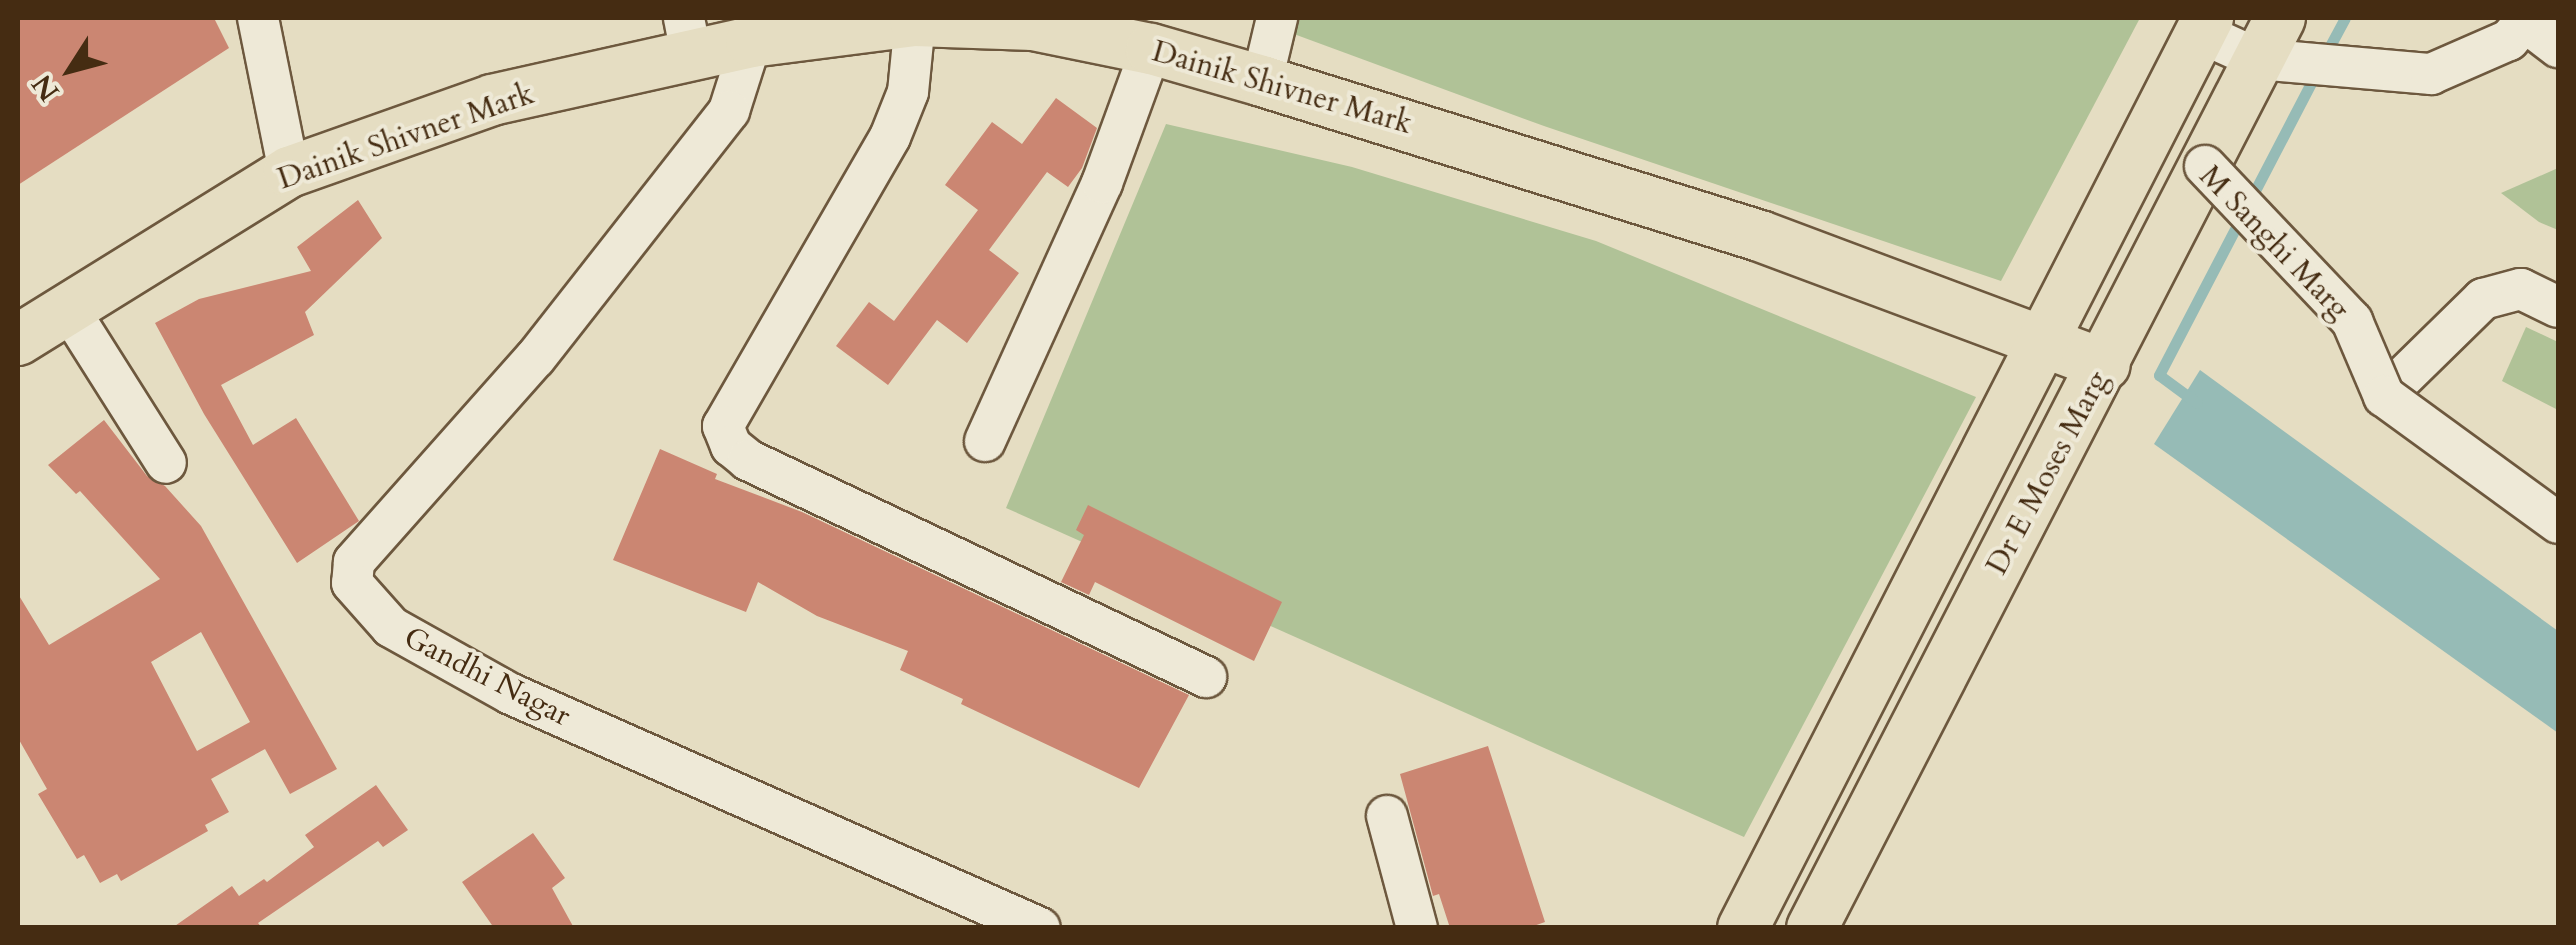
<!DOCTYPE html>
<style>
body{margin:0}
#map{position:relative;width:2576px;height:945px;overflow:hidden;background:#e5ddc2;font-family:Cardo,serif}
div>[style]{position:absolute}
.green>*{inset:0;background:#b0c297}
.water>*{inset:0;background:#96bbb6}
.stream>*{height:11px;margin:-5.5px;padding:0 5.5px;transform-origin:5.5px;border-radius:5.5px;background:#96bbb6}
.building>*{inset:0;background:#cb8672}
.roads{filter:drop-shadow(2px 0 #6d583e) drop-shadow(-2px 0 #6d583e) drop-shadow(0 2px #6d583e) drop-shadow(0 -2px #6d583e)}
.minor>*{height:40px;margin:-20px;padding:0 20px;transform-origin:20px;border-radius:20px;background:#eee9d7}
.major>*{height:50px;margin:-25px;padding:0 25px;transform-origin:25px;border-radius:25px;background:#e5ddc2}
.bridges{filter:drop-shadow(2px 0 #6d583e) drop-shadow(-2px 0 #6d583e) drop-shadow(0 2px #6d583e) drop-shadow(0 -2px #6d583e)}
.minor-bridge>*{height:40px;margin:-20px;padding:0 20px;transform-origin:20px;border-radius:20px;background:#eee9d7}
span{translate:-50% -50%;white-space:nowrap;text-align:center;line-height:1.15;-webkit-text-stroke:8px #eee9d7;paint-order:stroke}
.street-label{font-size:30px;color:#452c12}
.frame{position:absolute;inset:0;border:20px solid #452c12;pointer-events:none}
.north{position:absolute;left:20px;top:20px;width:100px;height:100px;-webkit-text-stroke:8px #eee9d7;paint-order:stroke;rotate:234deg;font-size:28px;font-weight:700;line-height:40px;text-align:center;color:#452c12}
.north::after{content:'';display:block;margin:auto;width:35px;height:45px;background:#452c12;clip-path:polygon(50% 0,100% 100%,50% 72%,0 100%)}
</style>
<div id="map">
<div class="green">
<div style="clip-path:polygon(1284px 18px,2140px 18px,2001px 281px,1544px 126px,1283px 30px)"></div>
<div style="clip-path:polygon(1166px 124px,1352px 167px,1596px 241px,1976px 397px,1744px 837px,1006px 508px)"></div>
<div style="clip-path:polygon(2558px 168px,2558px 230px,2539px 222px,2501px 193px)"></div>
<div style="clip-path:polygon(2526px 327px,2558px 342px,2558px 410px,2502px 381px)"></div>
</div>
<div class="water">
<div style="clip-path:polygon(2200px 370px,2558px 631px,2558px 733px,2154px 444px)"></div>
</div>
<div class="stream">
<div style="left:2324px;top:57px;width:44px;rotate:-61.7deg"></div>
<div style="left:2197px;top:403px;width:47px;rotate:-143.6deg"></div>
<div style="left:2159px;top:375px;width:339px;rotate:-62.5deg"></div>
</div>
<div class="building">
<div style="clip-path:polygon(18px 18px,214px 18px,229px 48px,18px 185px)"></div>
<div style="clip-path:polygon(1056px 98px,1097px 128px,1082px 168px,1068px 187px,1047px 172px,989px 250px,1019px 273px,967px 343px,937px 320px,888px 385px,836px 346px,869px 302px,894px 321px,978px 210px,945px 185px,992px 122px,1022px 144px)"></div>
<div style="clip-path:polygon(358px 200px,382px 238px,305px 312px,314px 335px,221px 385px,253px 445px,296px 418px,359px 521px,297px 563px,204px 414px,155px 323px,199px 299px,311px 271px,297px 247px)"></div>
<div style="clip-path:polygon(evenodd,104px 420px,147px 476px,165px 486px,201px 526px,337px 769px,290px 794px,265px 749px,211px 779px,229px 812px,205px 825px,208px 831px,121px 881px,117px 874px,100px 883px,84px 855px,77px 859px,38px 794px,47px 789px,18px 738px,18px 594px,49px 645px,160px 579px,80px 491px,76px 494px,48px 465px,104px 420px,201px 632px,250px 722px,197px 751px,151px 662px,201px 632px)"></div>
<div style="clip-path:polygon(660px 449px,717px 474px,715px 479px,802px 512px,1189px 695px,1139px 788px,961px 704px,963px 699px,900px 670px,908px 651px,817px 616px,758px 582px,746px 612px,613px 560px)"></div>
<div style="clip-path:polygon(1088px 505px,1282px 602px,1254px 661px,1095px 582px,1089px 595px,1061px 582px,1084px 535px,1076px 530px)"></div>
<div style="clip-path:polygon(1488px 746px,1545px 922px,1528px 928px,1450px 928px,1439px 894px,1433px 896px,1400px 774px)"></div>
<div style="clip-path:polygon(376px 785px,408px 830px,383px 847px,378px 841px,258px 923px,262px 928px,172px 928px,232px 886px,239px 896px,264px 879px,267px 882px,314px 847px,305px 835px)"></div>
<div style="clip-path:polygon(533px 833px,565px 878px,552px 888px,574px 928px,494px 928px,462px 882px)"></div>
</div>
<div class="roads">
<div class="minor">
<div style="left:258px;top:18px;width:157px;rotate:78.6deg"></div>
<div style="left:684px;top:18px;width:38px;rotate:79deg"></div>
<div style="left:915px;top:21px;width:71px;rotate:95.6deg"></div>
<div style="left:908px;top:92px;width:48px;rotate:111.8deg"></div>
<div style="left:890px;top:137px;width:334px;rotate:120deg"></div>
<div style="left:723px;top:426px;width:22px;rotate:68deg"></div>
<div style="left:731px;top:446px;width:22px;rotate:39deg"></div>
<div style="left:748px;top:460px;width:507px;rotate:25.35deg"></div>
<div style="left:2524px;top:21px;width:43px;rotate:37.4deg"></div>
<div style="left:2201px;top:33px;width:63px;rotate:24.5deg"></div>
<div style="left:2258px;top:59px;width:174px;rotate:5deg"></div>
<div style="left:2431px;top:74px;width:85px;rotate:-23.6deg"></div>
<div style="left:2509px;top:40px;width:29px;rotate:-49deg"></div>
<div style="left:751px;top:42px;width:72px;rotate:107.7deg"></div>
<div style="left:729px;top:111px;width:314px;rotate:128.1deg"></div>
<div style="left:535px;top:358px;width:273px;rotate:131.6deg"></div>
<div style="left:354px;top:562px;width:21px;rotate:95deg"></div>
<div style="left:352px;top:583px;width:59px;rotate:48.4deg"></div>
<div style="left:391px;top:627px;width:137px;rotate:29.2deg"></div>
<div style="left:511px;top:694px;width:578px;rotate:23.86deg"></div>
<div style="left:1262px;top:81px;width:65px;rotate:-76.6deg"></div>
<div style="left:68px;top:308px;width:183px;rotate:57.7deg"></div>
<div style="left:2384px;top:396px;width:139px;rotate:-44.4deg"></div>
<div style="left:2483px;top:299px;width:39px;rotate:-15deg"></div>
<div style="left:2521px;top:289px;width:41px;rotate:25.9deg"></div>
<div style="left:985px;top:441px;width:283px;rotate:-65.6deg"></div>
<div style="left:1102px;top:183px;width:143px;rotate:-69.9deg"></div>
<div style="left:1387px;top:816px;width:116px;rotate:75deg"></div>
</div>
<div class="major">
<div style="left:18px;top:340px;width:319px;rotate:-31.8deg"></div>
<div style="left:289px;top:172px;width:215px;rotate:-19.5deg"></div>
<div style="left:492px;top:100px;width:265px;rotate:-12.6deg"></div>
<div style="left:751px;top:42px;width:165px;rotate:-7.3deg"></div>
<div style="left:915px;top:21px;width:118px;rotate:1.9deg"></div>
<div style="left:1033px;top:25px;width:120px;rotate:11.5deg"></div>
<div style="left:1151px;top:49px;width:116px;rotate:16.1deg"></div>
<div style="left:1262px;top:81px;width:522px;rotate:17.29deg"></div>
<div style="left:1760px;top:236px;width:368px;rotate:20.5deg"></div>
<div style="left:1743px;top:928px;width:1022px;rotate:-62.93deg"></div>
<div style="left:1812px;top:928px;width:1023px;rotate:-62.78deg"></div>
</div>
</div>
<div class="bridges">
<div class="minor-bridge">
<div style="left:2205px;top:166px;width:214px;rotate:46.5deg"></div>
<div style="left:2352px;top:321px;width:82px;rotate:66.9deg"></div>
<div style="left:2384px;top:396px;width:215px;rotate:36.1deg"></div>
</div>
</div>
<div class="street-label">
<span style="left:1282px;top:88px;rotate:16deg">Dainik Shivner Mark</span>
<span style="left:406px;top:137px;rotate:-19deg">Dainik Shivner Mark</span>
<span style="left:2274px;top:243px;rotate:46deg">M Sanghi Marg</span>
<span style="left:2048px;top:473px;rotate:-62deg">Dr E Moses Marg</span>
<span style="left:487px;top:677px;rotate:27deg">Gandhi Nagar</span>
</div>
<div class="frame"></div>
<div class="north">N</div>
</div>
